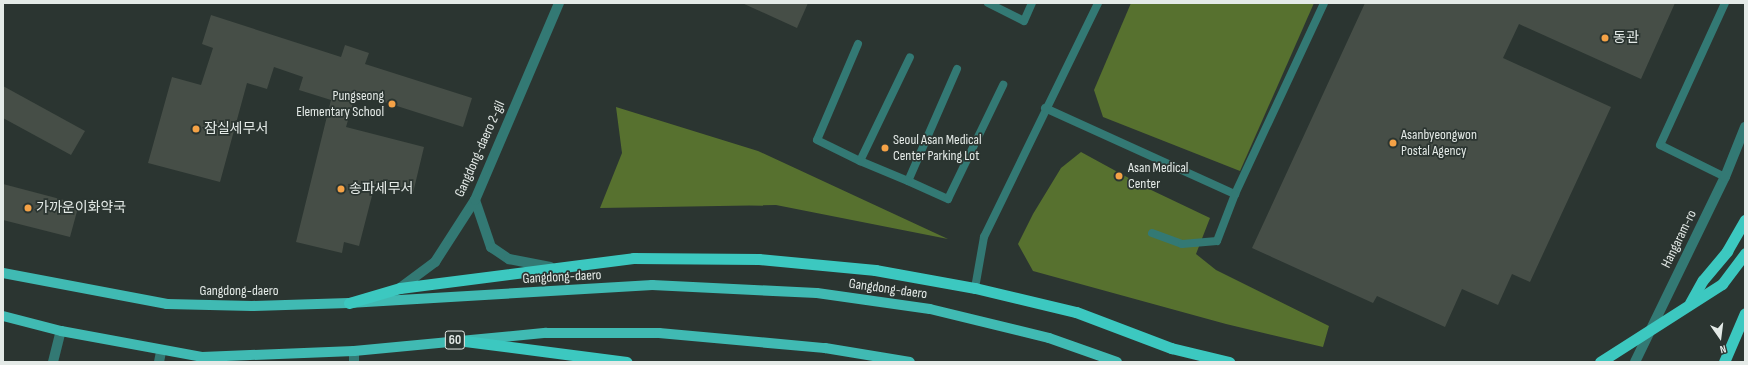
<!DOCTYPE html>
<meta charset="utf-8">
<style>
body{margin:0}
#map{position:relative;width:1748px;height:365px;overflow:hidden;background:#2b3531;font-family:"Sofia Sans Condensed","Noto Sans KR",sans-serif}
div>[style]{position:absolute}
.forest>*{inset:0;background:#57712f}
.building>*{inset:0;background:#464e47}
.service>*{height:8px;margin:-4px;padding:0 4px;transform-origin:4px;border-radius:4px;background:#337974}
.minor>*{height:10px;margin:-5px;padding:0 5px;transform-origin:5px;border-radius:5px;background:#337974}
.tertiary>*{height:10px;margin:-5px;padding:0 5px;transform-origin:5px;border-radius:5px;background:#337974}
.primary>*{height:10px;margin:-5px;padding:0 5px;transform-origin:5px;border-radius:5px;background:#40bab3}
.trunk>*{height:11px;margin:-5.5px;padding:0 5.5px;transform-origin:5.5px;border-radius:5.5px;background:#3cc8c0}
.dots>*{width:11px;height:11px;translate:-50% -50%;box-sizing:border-box;border:2px solid #2b3531;border-radius:50%}
span{translate:-50% -50%;white-space:nowrap;text-align:center;line-height:1.15;-webkit-text-stroke:3.5px #2b3531;paint-order:stroke}
.shield-label span{padding:1px 3px;background:#2b3531;border:1px solid;border-radius:3px;-webkit-text-stroke-width:0}
.shield-label{font-size:13px;color:#e4eae7;font-weight:700}
.poi-label{font-size:14px;color:#e4eae7}
.left{translate:0 -50%;text-align:left}
.right{translate:-100% -50%;text-align:right}
.street-label{font-size:14px;color:#e4eae7}
.frame{position:absolute;inset:0;border:4px solid #e4eae7;pointer-events:none}
.north{position:absolute;left:1700px;top:317px;width:40px;height:40px;-webkit-text-stroke:3px #2b3531;paint-order:stroke;rotate:166deg;font-size:11px;font-weight:700;line-height:16px;text-align:center;color:#e4eae7}
.north::after{content:'';display:block;margin:auto;width:14px;height:18px;background:#e4eae7;clip-path:polygon(50% 0,100% 100%,50% 72%,0 100%)}
</style>
<div id="map">
<div class="forest">
<div style="clip-path:polygon(1131px 3px,1314px 3px,1240px 171px,1103px 117px,1094px 90px)"></div>
<div style="clip-path:polygon(616px 107px,758px 151px,948px 239px,776px 205px,600px 208px,622px 153px)"></div>
<div style="clip-path:polygon(1081px 152px,1147px 188px,1210px 218px,1196px 254px,1216px 270px,1329px 326px,1323px 347px,1226px 324px,1033px 271px,1018px 244px,1033px 214px,1061px 168px)"></div>
</div>
<div class="building">
<div style="clip-path:polygon(742px 3px,808px 3px,797px 28px)"></div>
<div style="clip-path:polygon(1365px 3px,1675px 3px,1641px 79px,1519px 24px,1503px 58px,1611px 107px,1530px 282px,1512px 274px,1498px 305px,1462px 289px,1445px 327px,1377px 296px,1373px 303px,1252px 248px)"></div>
<div style="clip-path:polygon(211px 15px,341px 57px,345px 45px,369px 53px,365px 64px,472px 98px,463px 127px,356px 93px,346px 127px,424px 147px,413px 193px,375px 184px,359px 246px,344px 242px,342px 253px,296px 242px,331px 100px,299px 90px,303px 77px,274px 67px,267px 89px,247px 83px,220px 182px,148px 163px,172px 77px,201px 85px,213px 48px,202px 44px)"></div>
<div style="clip-path:polygon(3px 86px,85px 131px,71px 155px,3px 118px)"></div>
<div style="clip-path:polygon(3px 184px,79px 204px,70px 237px,3px 220px)"></div>
</div>
<div class="service">
<div style="left:988px;top:3px;width:40px;rotate:26.6deg"></div>
<div style="left:1024px;top:21px;width:20px;rotate:-66deg"></div>
<div style="left:858px;top:44px;width:104px;rotate:113.1deg"></div>
<div style="left:817px;top:140px;width:48px;rotate:26deg"></div>
<div style="left:860px;top:161px;width:115px;rotate:-64.3deg"></div>
<div style="left:957px;top:69px;width:122px;rotate:113.6deg"></div>
<div style="left:908px;top:181px;width:44px;rotate:24.2deg"></div>
<div style="left:948px;top:199px;width:127px;rotate:-64.2deg"></div>
<div style="left:1045px;top:108px;width:209px;rotate:24.4deg"></div>
<div style="left:1235px;top:194px;width:211px;rotate:-65deg"></div>
<div style="left:860px;top:161px;width:52px;rotate:22.6deg"></div>
<div style="left:1725px;top:177px;width:72px;rotate:-153.8deg"></div>
<div style="left:1660px;top:145px;width:156px;rotate:-65.4deg"></div>
<div style="left:1152px;top:233px;width:32px;rotate:20deg"></div>
<div style="left:1182px;top:244px;width:35px;rotate:-5deg"></div>
<div style="left:1217px;top:241px;width:50px;rotate:-69deg"></div>
<div style="left:975px;top:288px;width:52px;rotate:-80deg"></div>
<div style="left:984px;top:237px;width:260px;rotate:-64deg"></div>
</div>
<div class="minor">
<div style="left:354px;top:351px;width:11px;rotate:90deg"></div>
<div style="left:53px;top:362px;width:32px;rotate:-76deg"></div>
<div style="left:159px;top:362px;width:10px;rotate:-79deg"></div>
</div>
<div class="tertiary">
<div style="left:475px;top:200px;width:50px;rotate:71.2deg"></div>
<div style="left:491px;top:247px;width:22px;rotate:34deg"></div>
<div style="left:509px;top:259px;width:42px;rotate:11deg"></div>
<div style="left:400px;top:288px;width:44px;rotate:-36.6deg"></div>
<div style="left:435px;top:262px;width:74px;rotate:-57.2deg"></div>
<div style="left:475px;top:200px;width:214px;rotate:-66.9deg"></div>
<div style="left:1635px;top:362px;width:206px;rotate:-64.1deg"></div>
<div style="left:1725px;top:177px;width:54px;rotate:-68.2deg"></div>
</div>
<div class="primary">
<div style="left:3px;top:273px;width:167px;rotate:10.7deg"></div>
<div style="left:167px;top:304px;width:85px;rotate:1.3deg"></div>
<div style="left:252px;top:306px;width:97px;rotate:-1.8deg"></div>
<div style="left:349px;top:303px;width:304px;rotate:-3.4deg"></div>
<div style="left:652px;top:285px;width:165px;rotate:2.8deg"></div>
<div style="left:817px;top:293px;width:114px;rotate:8.1deg"></div>
<div style="left:930px;top:309px;width:122px;rotate:13.7deg"></div>
<div style="left:1049px;top:338px;width:72px;rotate:19.4deg"></div>
<div style="left:3px;top:316px;width:60px;rotate:14.5deg"></div>
<div style="left:61px;top:331px;width:143px;rotate:10.4deg"></div>
<div style="left:202px;top:357px;width:152px;rotate:-2.3deg"></div>
<div style="left:354px;top:351px;width:193px;rotate:-5.4deg"></div>
<div style="left:546px;top:333px;width:113px"></div>
<div style="left:659px;top:333px;width:167px;rotate:5.2deg"></div>
<div style="left:825px;top:348px;width:86px;rotate:9.4deg"></div>
</div>
<div class="trunk">
<div style="left:349px;top:303px;width:53px;rotate:-16.4deg"></div>
<div style="left:400px;top:288px;width:235px;rotate:-7.3deg"></div>
<div style="left:633px;top:258px;width:126px;rotate:0.5deg"></div>
<div style="left:759px;top:259px;width:117px;rotate:5.4deg"></div>
<div style="left:875px;top:270px;width:102px;rotate:10.2deg"></div>
<div style="left:975px;top:288px;width:104px;rotate:13.4deg"></div>
<div style="left:1076px;top:312px;width:102px;rotate:20.8deg"></div>
<div style="left:1171px;top:348px;width:60px;rotate:13.6deg"></div>
<div style="left:1690px;top:303px;width:26px;rotate:-61deg"></div>
<div style="left:1703px;top:280px;width:38px;rotate:-50deg"></div>
<div style="left:1727px;top:251px;width:36px;rotate:-60deg"></div>
<div style="left:457px;top:340px;width:171px;rotate:7.4deg"></div>
<div style="left:1600px;top:362px;width:145px;rotate:-32.6deg"></div>
<div style="left:1722px;top:284px;width:39px;rotate:-53deg"></div>
<div style="left:1724px;top:362px;width:53px;rotate:-66.8deg"></div>
</div>
<div class="dots">
<div style="left:1605px;top:38px;background:#f5a246"></div>
<div style="left:392px;top:104px;background:#f5a246"></div>
<div style="left:196px;top:129px;background:#f5a246"></div>
<div style="left:1393px;top:143px;background:#f5a246"></div>
<div style="left:885px;top:148px;background:#f5a246"></div>
<div style="left:1119px;top:176px;background:#f5a246"></div>
<div style="left:341px;top:189px;background:#f5a246"></div>
<div style="left:28px;top:208px;background:#f5a246"></div>
</div>
<div class="shield-label">
<span style="left:455px;top:340px">60</span>
</div>
<div class="poi-label">
<span class="left" style="left:1613px;top:38px">동관</span>
<span class="right" style="left:384px;top:104px">Pungseong<br>Elementary School</span>
<span class="left" style="left:204px;top:129px">잠실세무서</span>
<span class="left" style="left:1401px;top:143px">Asanbyeongwon<br>Postal Agency</span>
<span class="left" style="left:893px;top:148px">Seoul Asan Medical<br>Center Parking Lot</span>
<span class="left" style="left:1128px;top:176px">Asan Medical<br>Center</span>
<span class="left" style="left:349px;top:189px">송파세무서</span>
<span class="left" style="left:36px;top:208px">가까운이화약국</span>
</div>
<div class="street-label">
<span style="left:480px;top:149px;rotate:-66deg">Gangdong-daero 2-gil</span>
<span style="left:1679px;top:239px;rotate:-64deg">Hangaram-ro</span>
<span style="left:562px;top:277px;rotate:-3deg">Gangdong-daero</span>
<span style="left:888px;top:289px;rotate:8deg">Gangdong-daero</span>
<span style="left:239px;top:291px">Gangdong-daero</span>
</div>
<div class="frame"></div>
<div class="north">N</div>
</div>
